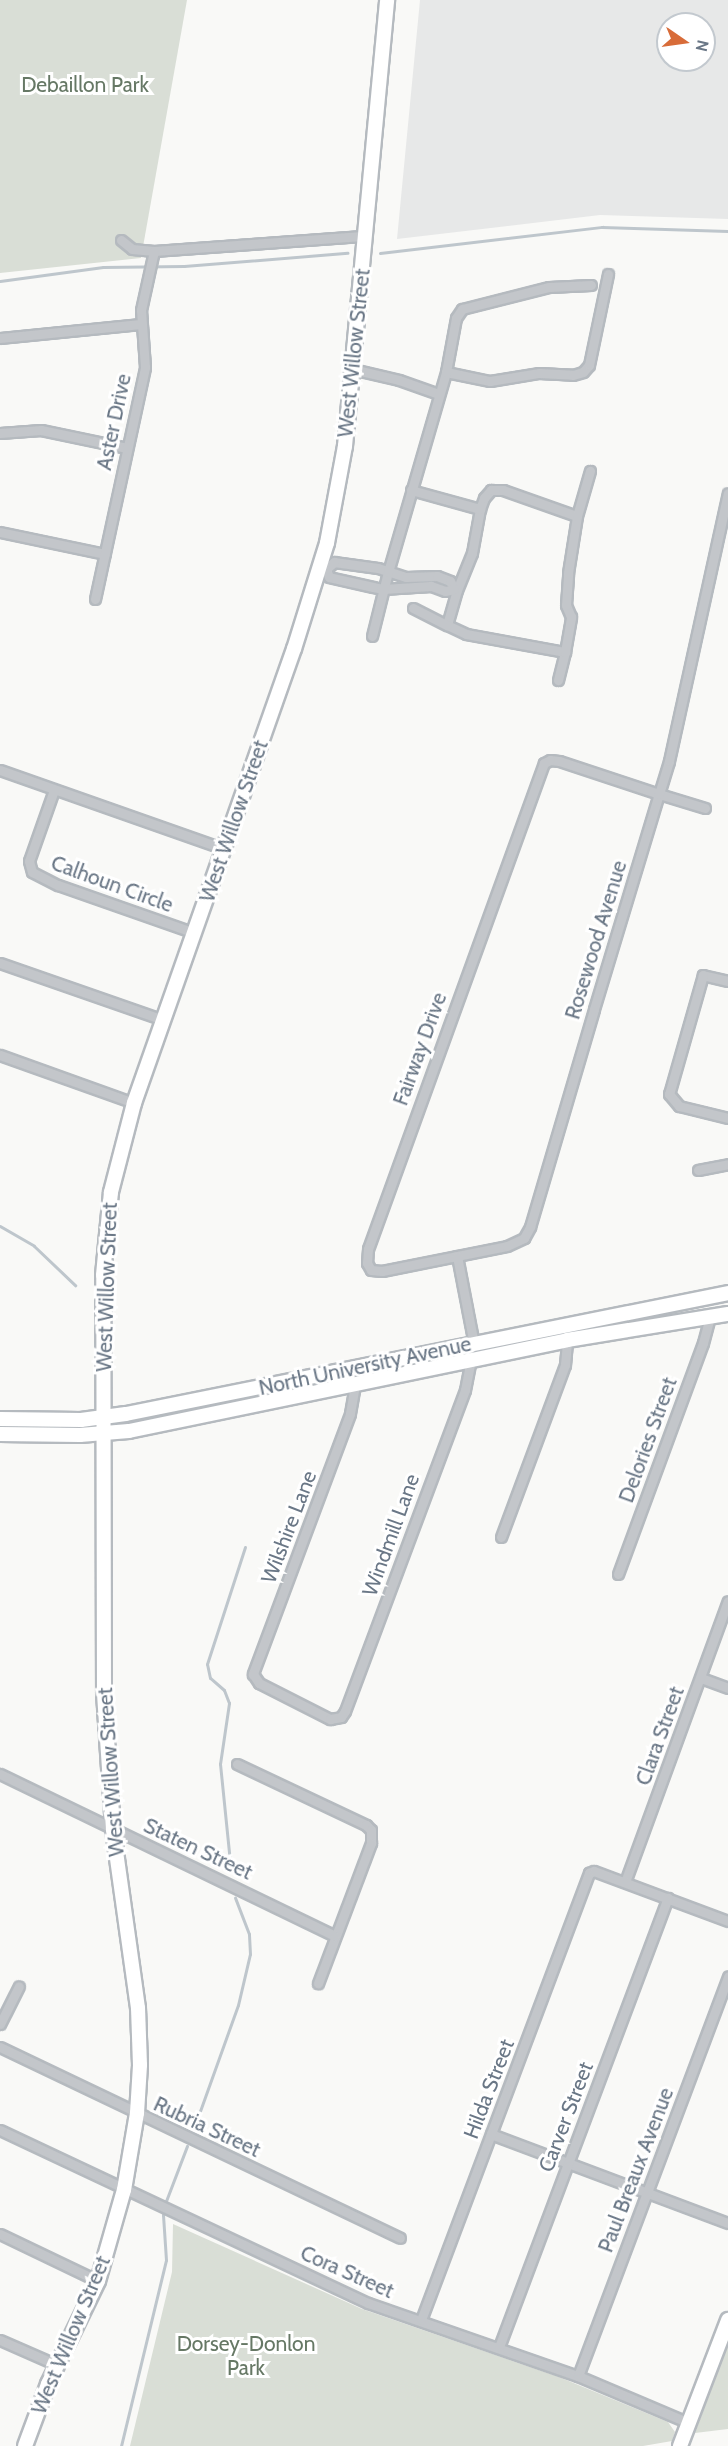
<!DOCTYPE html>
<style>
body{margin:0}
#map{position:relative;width:728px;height:2446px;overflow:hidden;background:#f9f9f7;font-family:Cabin,sans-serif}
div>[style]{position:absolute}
.built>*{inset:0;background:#e7e8e8}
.green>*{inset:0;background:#d9ded6}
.stream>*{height:3px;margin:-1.5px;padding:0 1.5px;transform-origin:1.5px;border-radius:1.5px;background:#bec6cc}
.roads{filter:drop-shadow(2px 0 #b5babf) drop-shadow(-2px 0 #b5babf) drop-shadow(0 2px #b5babf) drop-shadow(0 -2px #b5babf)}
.street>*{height:9px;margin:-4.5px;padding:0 4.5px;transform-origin:4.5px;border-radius:4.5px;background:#c3c6ca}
.secondary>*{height:14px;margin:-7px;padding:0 7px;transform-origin:7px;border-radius:7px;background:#fff}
span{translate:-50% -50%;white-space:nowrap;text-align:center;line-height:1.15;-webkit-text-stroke:6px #fff;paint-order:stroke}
.park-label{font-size:21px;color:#667865}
.street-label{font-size:21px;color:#6a7786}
.north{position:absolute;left:656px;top:12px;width:60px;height:60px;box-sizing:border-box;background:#fff;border:2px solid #c3c9cf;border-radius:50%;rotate:103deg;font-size:16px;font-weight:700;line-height:24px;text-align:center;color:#6a7786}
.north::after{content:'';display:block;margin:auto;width:21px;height:27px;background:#d86c39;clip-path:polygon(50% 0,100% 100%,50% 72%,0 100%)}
</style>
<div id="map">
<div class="built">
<div style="clip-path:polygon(evenodd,420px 0,728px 0,728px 219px,600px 215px,397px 239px,420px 0,668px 24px,704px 24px,704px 60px,668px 60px,668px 24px)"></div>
</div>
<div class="green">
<div style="clip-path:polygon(0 0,187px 0,141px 258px,0 273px)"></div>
<div style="clip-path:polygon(173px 2224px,362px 2309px,559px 2377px,668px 2422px,675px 2432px,672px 2441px,643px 2446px,130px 2446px,172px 2272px)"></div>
<div style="clip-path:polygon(728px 2343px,728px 2429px,695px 2433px)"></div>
</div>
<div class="stream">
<div style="left:380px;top:253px;width:224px;rotate:-6.7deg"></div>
<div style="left:602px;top:227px;width:126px;rotate:1.8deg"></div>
<div style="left:0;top:281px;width:104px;rotate:-7.7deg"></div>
<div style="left:103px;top:267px;width:81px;rotate:-0.7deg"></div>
<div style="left:184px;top:266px;width:164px;rotate:-4.6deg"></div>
<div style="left:0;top:1226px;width:39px;rotate:30deg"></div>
<div style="left:34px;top:1246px;width:57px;rotate:43.6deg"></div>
<div style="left:231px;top:1872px;width:109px;rotate:-95.8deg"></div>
<div style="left:220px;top:1764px;width:62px;rotate:-81.6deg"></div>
<div style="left:229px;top:1703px;width:14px;rotate:-111deg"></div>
<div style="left:224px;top:1690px;width:18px;rotate:-139deg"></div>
<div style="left:210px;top:1678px;width:14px;rotate:-102deg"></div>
<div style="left:207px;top:1664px;width:123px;rotate:-72deg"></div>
<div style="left:195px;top:2125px;width:127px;rotate:-70.3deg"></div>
<div style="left:238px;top:2005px;width:52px;rotate:-76.8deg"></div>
<div style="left:250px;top:1954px;width:20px;rotate:-93deg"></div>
<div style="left:249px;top:1934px;width:39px;rotate:-111deg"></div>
<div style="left:121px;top:2446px;width:191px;rotate:-76.4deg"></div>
<div style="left:166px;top:2260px;width:45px;rotate:-93.8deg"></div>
<div style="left:163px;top:2215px;width:14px;rotate:-78deg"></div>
<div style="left:166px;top:2201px;width:59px;rotate:-69.1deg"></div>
</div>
<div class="roads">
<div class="street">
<div style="left:121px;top:240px;width:14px;rotate:39deg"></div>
<div style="left:132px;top:249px;width:22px;rotate:5deg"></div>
<div style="left:154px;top:251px;width:212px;rotate:-4.1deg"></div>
<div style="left:0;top:338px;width:142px;rotate:-5.7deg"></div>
<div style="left:352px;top:369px;width:48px;rotate:13.2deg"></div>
<div style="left:399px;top:380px;width:42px;rotate:19.3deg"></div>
<div style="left:446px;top:372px;width:45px;rotate:11.6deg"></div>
<div style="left:490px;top:381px;width:50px;rotate:-9.3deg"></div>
<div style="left:539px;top:373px;width:34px;rotate:3deg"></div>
<div style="left:573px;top:375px;width:10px;rotate:-17deg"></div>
<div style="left:583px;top:372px;width:9px;rotate:-49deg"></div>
<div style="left:589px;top:365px;width:93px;rotate:-78.2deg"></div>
<div style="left:0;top:433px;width:41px;rotate:-4.2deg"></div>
<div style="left:41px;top:430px;width:88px;rotate:11.8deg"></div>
<div style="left:411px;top:490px;width:72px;rotate:15.4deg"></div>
<div style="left:480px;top:509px;width:45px;rotate:100.3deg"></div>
<div style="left:472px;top:553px;width:40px;rotate:112deg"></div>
<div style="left:457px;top:590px;width:36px;rotate:106deg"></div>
<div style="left:447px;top:625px;width:21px;rotate:25deg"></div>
<div style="left:466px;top:634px;width:101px;rotate:10.3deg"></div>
<div style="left:565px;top:652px;width:29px;rotate:104deg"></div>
<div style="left:480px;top:509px;width:12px;rotate:-70deg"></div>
<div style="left:484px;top:498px;width:11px;rotate:-49deg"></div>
<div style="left:491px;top:490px;width:12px"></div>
<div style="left:503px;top:490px;width:78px;rotate:19.4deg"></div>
<div style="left:0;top:532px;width:107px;rotate:11.8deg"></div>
<div style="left:334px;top:562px;width:44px;rotate:7.8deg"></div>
<div style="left:378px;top:568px;width:29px;rotate:18deg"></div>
<div style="left:406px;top:577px;width:31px;rotate:-2deg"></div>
<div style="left:437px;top:576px;width:14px;rotate:21deg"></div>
<div style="left:450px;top:581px;width:9px;rotate:63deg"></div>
<div style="left:454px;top:589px;width:9px;rotate:167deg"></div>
<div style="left:445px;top:591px;width:15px;rotate:-160deg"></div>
<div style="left:431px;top:586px;width:48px;rotate:176.4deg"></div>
<div style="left:383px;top:589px;width:10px;rotate:-169deg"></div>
<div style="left:373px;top:587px;width:45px;rotate:-167.2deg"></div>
<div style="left:329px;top:577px;width:9px;rotate:-111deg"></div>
<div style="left:326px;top:569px;width:11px;rotate:-41deg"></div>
<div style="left:95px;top:599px;width:237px;rotate:-77.8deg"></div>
<div style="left:145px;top:367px;width:57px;rotate:-94deg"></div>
<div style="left:141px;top:310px;width:60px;rotate:-77.6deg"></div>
<div style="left:413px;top:608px;width:38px;rotate:27deg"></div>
<div style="left:372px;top:636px;width:66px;rotate:-76deg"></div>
<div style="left:388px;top:572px;width:208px;rotate:-73.8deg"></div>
<div style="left:446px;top:372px;width:55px;rotate:-79.5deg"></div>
<div style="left:456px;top:318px;width:11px;rotate:-56deg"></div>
<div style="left:462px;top:309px;width:90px;rotate:-14.2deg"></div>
<div style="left:549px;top:287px;width:42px;rotate:-2.7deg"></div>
<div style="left:565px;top:652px;width:36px;rotate:-80deg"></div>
<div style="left:571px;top:617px;width:13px;rotate:-113deg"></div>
<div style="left:566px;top:605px;width:32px;rotate:-86deg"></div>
<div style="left:568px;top:573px;width:58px;rotate:-81deg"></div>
<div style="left:577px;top:516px;width:47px;rotate:-73.9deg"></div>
<div style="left:0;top:770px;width:238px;rotate:19.4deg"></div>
<div style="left:54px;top:790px;width:75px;rotate:109.4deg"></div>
<div style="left:29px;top:861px;width:11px;rotate:75deg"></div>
<div style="left:32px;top:872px;width:29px;rotate:27deg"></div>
<div style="left:58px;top:885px;width:145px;rotate:19.3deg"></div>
<div style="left:705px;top:808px;width:48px;rotate:-163.1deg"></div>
<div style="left:659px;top:794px;width:105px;rotate:-161.7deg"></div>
<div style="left:559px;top:761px;width:9px;rotate:-174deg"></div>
<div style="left:550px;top:760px;width:7px;rotate:153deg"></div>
<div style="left:544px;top:763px;width:517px;rotate:109.91deg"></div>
<div style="left:368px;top:1249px;width:14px;rotate:94deg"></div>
<div style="left:367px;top:1263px;width:8px;rotate:60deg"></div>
<div style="left:371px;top:1270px;width:11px;rotate:5deg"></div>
<div style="left:382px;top:1271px;width:127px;rotate:-11.3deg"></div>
<div style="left:507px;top:1246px;width:19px;rotate:-25deg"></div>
<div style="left:524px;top:1238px;width:13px;rotate:-61deg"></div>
<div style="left:530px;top:1227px;width:227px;rotate:-73.6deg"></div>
<div style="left:594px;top:1009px;width:225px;rotate:-73.2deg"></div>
<div style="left:659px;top:794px;width:34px;rotate:-73deg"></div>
<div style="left:669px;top:761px;width:274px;rotate:-77.6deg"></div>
<div style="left:0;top:963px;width:174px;rotate:19.2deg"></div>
<div style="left:728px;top:981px;width:26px;rotate:-167deg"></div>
<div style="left:703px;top:975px;width:124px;rotate:105.9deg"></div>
<div style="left:669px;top:1094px;width:16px;rotate:50deg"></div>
<div style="left:679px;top:1106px;width:50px;rotate:13.8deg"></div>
<div style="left:0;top:1055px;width:142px;rotate:19.7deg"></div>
<div style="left:698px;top:1170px;width:31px;rotate:-11deg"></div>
<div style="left:457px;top:1256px;width:90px;rotate:79.1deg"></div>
<div style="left:355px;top:1385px;width:29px;rotate:100deg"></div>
<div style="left:350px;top:1414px;width:278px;rotate:110.5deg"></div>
<div style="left:253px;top:1674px;width:11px;rotate:56deg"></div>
<div style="left:259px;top:1683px;width:80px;rotate:26.9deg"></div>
<div style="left:330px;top:1719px;width:11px;rotate:-10deg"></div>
<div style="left:341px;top:1717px;width:7px;rotate:-56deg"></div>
<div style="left:345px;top:1711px;width:343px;rotate:-69.5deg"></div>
<div style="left:465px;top:1390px;width:31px;rotate:-79deg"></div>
<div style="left:501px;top:1537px;width:184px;rotate:-69.6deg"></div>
<div style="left:565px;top:1365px;width:25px;rotate:-85deg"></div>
<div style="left:618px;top:1574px;width:246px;rotate:-69.8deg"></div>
<div style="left:703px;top:1343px;width:27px;rotate:-75deg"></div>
<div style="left:701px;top:1678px;width:29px;rotate:20deg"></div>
<div style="left:237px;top:1764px;width:143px;rotate:25.3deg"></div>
<div style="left:366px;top:1825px;width:7px;rotate:45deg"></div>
<div style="left:371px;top:1830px;width:13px;rotate:90deg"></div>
<div style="left:371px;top:1843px;width:150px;rotate:110.7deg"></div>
<div style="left:0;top:1774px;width:372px;rotate:25.8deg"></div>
<div style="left:625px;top:1882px;width:299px;rotate:-69.9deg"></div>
<div style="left:0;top:2024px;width:42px;rotate:-63.4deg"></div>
<div style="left:0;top:2047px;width:443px;rotate:25.5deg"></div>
<div style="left:0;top:2130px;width:407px;rotate:25.2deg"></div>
<div style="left:368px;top:2303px;width:222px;rotate:19.2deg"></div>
<div style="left:578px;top:2376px;width:121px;rotate:22.9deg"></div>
<div style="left:491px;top:2134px;width:253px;rotate:20.6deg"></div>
<div style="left:0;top:2234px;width:109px;rotate:25.6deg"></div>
<div style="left:421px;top:2320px;width:478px;rotate:-69.4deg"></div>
<div style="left:589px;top:1873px;width:5px;rotate:-22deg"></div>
<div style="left:594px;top:1871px;width:143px;rotate:20.5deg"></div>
<div style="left:0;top:2340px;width:62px;rotate:23.7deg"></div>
<div style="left:499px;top:2347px;width:480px;rotate:-69.4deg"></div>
<div style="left:578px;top:2376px;width:427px;rotate:-69.4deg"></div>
</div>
<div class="secondary">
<div style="left:0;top:1419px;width:81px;rotate:0.7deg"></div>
<div style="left:81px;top:1420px;width:45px;rotate:-7.6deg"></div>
<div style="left:126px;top:1414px;width:614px;rotate:-11.36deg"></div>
<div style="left:0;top:1434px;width:80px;rotate:0.7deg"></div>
<div style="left:80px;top:1435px;width:49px;rotate:-4.7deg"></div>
<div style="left:129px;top:1431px;width:447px;rotate:-11.7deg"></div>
<div style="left:567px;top:1340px;width:163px;rotate:-9.2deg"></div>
<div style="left:25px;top:2446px;width:66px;rotate:-69.6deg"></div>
<div style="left:48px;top:2384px;width:114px;rotate:-64.1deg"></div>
<div style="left:98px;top:2281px;width:95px;rotate:-74.1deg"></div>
<div style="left:124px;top:2190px;width:78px;rotate:-80.4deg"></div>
<div style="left:137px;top:2113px;width:48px;rotate:-86.4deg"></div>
<div style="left:140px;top:2065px;width:57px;rotate:-92deg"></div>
<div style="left:138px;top:2008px;width:181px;rotate:-98deg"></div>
<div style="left:113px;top:1829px;width:137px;rotate:-93.8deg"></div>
<div style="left:104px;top:1692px;width:417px;rotate:-90.1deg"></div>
<div style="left:103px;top:1275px;width:83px;rotate:-84.5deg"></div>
<div style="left:111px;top:1192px;width:92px;rotate:-75.5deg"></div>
<div style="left:134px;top:1103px;width:481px;rotate:-70.6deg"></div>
<div style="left:294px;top:649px;width:111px;rotate:-72.7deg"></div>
<div style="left:327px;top:543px;width:99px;rotate:-79.5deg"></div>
<div style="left:345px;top:446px;width:448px;rotate:-84.6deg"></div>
<div style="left:680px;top:2446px;width:135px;rotate:-69.1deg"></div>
</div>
</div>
<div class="park-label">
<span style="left:85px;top:85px">Debaillon Park</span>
<span style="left:246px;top:2356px">Dorsey-Donlon<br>Park</span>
</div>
<div class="street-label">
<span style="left:354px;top:353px;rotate:-84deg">West Willow Street</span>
<span style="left:114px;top:422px;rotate:-78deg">Aster Drive</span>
<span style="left:234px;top:821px;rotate:-71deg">West Willow Street</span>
<span style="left:112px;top:884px;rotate:20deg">Calhoun Circle</span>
<span style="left:596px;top:940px;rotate:-73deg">Rosewood Avenue</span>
<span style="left:420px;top:1049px;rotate:-70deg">Fairway Drive</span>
<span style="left:107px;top:1287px;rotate:-88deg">West Willow Street</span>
<span style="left:365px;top:1366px;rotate:-12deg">North University Avenue</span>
<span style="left:648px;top:1440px;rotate:-70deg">Delories Street</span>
<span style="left:289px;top:1527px;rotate:-69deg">Wilshire Lane</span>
<span style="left:391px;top:1535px;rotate:-70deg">Windmill Lane</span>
<span style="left:660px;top:1736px;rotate:-70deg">Clara Street</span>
<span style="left:111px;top:1772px;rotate:-94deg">West Willow Street</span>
<span style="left:198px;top:1849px;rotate:25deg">Staten Street</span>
<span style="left:489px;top:2089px;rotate:-69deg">Hilda Street</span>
<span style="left:566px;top:2117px;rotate:-69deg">Carver Street</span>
<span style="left:207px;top:2127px;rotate:25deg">Rubria Street</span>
<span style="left:636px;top:2170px;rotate:-69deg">Paul Breaux Avenue</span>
<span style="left:347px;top:2272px;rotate:24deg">Cora Street</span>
<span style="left:71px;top:2335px;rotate:-67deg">West Willow Street</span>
</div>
<div class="north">N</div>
</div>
